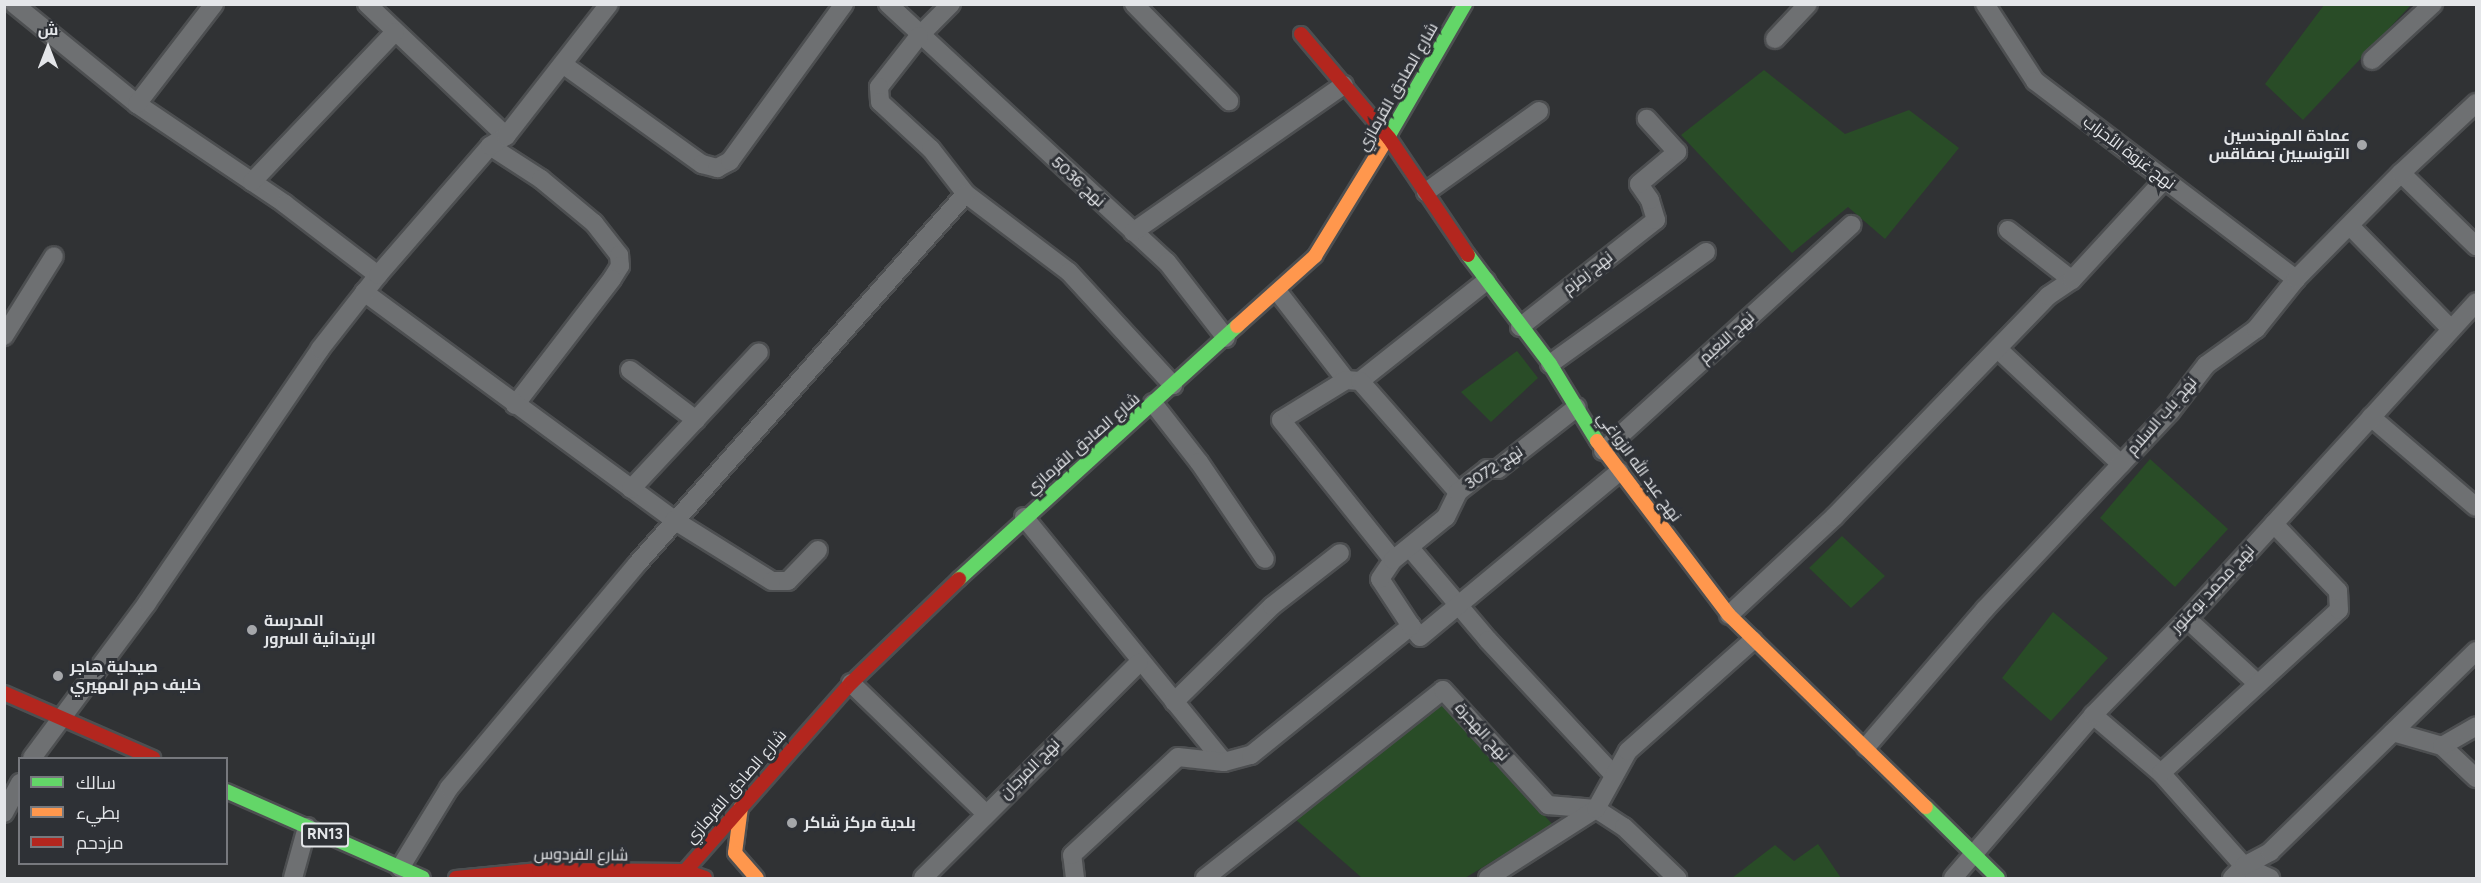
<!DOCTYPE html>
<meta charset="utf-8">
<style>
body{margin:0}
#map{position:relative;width:2481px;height:883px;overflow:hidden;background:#303234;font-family:Figtree,Cairo,sans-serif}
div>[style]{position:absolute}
.green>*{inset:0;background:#294c27}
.roads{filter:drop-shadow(2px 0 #4d4f51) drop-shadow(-2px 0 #4d4f51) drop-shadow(0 2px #4d4f51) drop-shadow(0 -2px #4d4f51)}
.street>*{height:18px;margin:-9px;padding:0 9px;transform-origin:9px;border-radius:9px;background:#6e7072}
.fast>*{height:14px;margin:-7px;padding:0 7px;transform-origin:7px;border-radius:7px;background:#63d668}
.slow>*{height:14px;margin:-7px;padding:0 7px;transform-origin:7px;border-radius:7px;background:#ff974d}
.jam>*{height:14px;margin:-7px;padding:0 7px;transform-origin:7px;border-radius:7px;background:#b3261e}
.dots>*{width:16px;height:16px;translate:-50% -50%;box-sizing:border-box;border:3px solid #2e3136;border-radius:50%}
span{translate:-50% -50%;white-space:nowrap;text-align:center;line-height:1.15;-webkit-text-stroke:6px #2e3136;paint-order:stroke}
.shield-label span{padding:2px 4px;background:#2e3136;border:2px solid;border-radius:4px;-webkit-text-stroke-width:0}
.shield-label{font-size:15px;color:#e4e6e9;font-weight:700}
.street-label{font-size:16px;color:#e4e6e9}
.poi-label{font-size:16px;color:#e4e6e9;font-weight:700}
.right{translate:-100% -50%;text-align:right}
.left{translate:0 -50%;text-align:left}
.frame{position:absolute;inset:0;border:6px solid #e4e6e9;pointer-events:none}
.legend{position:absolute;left:18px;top:757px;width:210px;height:108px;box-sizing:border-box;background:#2e3136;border:2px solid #77797e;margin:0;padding:8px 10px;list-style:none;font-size:18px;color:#e4e6e9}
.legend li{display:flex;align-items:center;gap:12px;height:30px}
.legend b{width:30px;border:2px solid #77797e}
.north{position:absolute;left:18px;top:18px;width:60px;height:60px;-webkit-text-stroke:4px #2e3136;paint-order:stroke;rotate:0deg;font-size:16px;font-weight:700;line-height:24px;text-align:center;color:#e4e6e9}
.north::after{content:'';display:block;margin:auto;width:21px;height:27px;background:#e4e6e9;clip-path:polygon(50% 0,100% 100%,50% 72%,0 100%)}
</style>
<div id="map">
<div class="green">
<div style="clip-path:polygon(2324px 5px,2411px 5px,2303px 120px,2265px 84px)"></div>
<div style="clip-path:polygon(1764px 70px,1845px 134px,1909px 110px,1959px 148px,1885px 239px,1848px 207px,1792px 253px,1681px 135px)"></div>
<div style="clip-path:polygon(1517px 351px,1538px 378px,1491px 422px,1461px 392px)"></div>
<div style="clip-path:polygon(2150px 459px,2228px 529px,2175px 587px,2100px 518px)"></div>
<div style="clip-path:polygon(1842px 536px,1885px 576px,1851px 608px,1809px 568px)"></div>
<div style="clip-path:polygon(2053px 612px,2108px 658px,2051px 721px,2002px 678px)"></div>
<div style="clip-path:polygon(1442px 702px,1553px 825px,1465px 878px,1362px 878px,1295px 819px)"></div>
<div style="clip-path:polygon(1818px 844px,1841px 878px,1732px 878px,1775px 845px,1794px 861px)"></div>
</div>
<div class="roads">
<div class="street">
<div style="left:14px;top:4px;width:159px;rotate:39.1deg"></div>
<div style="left:137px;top:104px;width:179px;rotate:34deg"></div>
<div style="left:285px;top:204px;width:117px;rotate:37.4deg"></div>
<div style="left:367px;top:4px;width:192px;rotate:43.5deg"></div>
<div style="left:888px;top:4px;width:380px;rotate:42.8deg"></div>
<div style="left:1167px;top:262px;width:96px;rotate:52.2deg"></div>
<div style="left:951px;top:4px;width:45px;rotate:135deg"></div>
<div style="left:919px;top:36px;width:65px;rotate:128.1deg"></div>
<div style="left:879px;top:87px;width:15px;rotate:86deg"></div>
<div style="left:880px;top:102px;width:69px;rotate:42.7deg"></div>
<div style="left:931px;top:149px;width:57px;rotate:52.1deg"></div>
<div style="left:966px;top:194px;width:129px;rotate:37.1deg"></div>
<div style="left:1069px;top:272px;width:154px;rotate:47.4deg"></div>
<div style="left:1134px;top:4px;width:136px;rotate:45.6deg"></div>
<div style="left:1985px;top:4px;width:92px;rotate:57deg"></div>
<div style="left:2035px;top:81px;width:328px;rotate:37.2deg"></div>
<div style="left:1775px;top:39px;width:48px;rotate:-46.7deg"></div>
<div style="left:2372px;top:60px;width:83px;rotate:-42.6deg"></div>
<div style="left:564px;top:65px;width:170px;rotate:35.7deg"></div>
<div style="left:702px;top:164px;width:16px;rotate:15deg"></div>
<div style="left:717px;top:168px;width:15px;rotate:-28deg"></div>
<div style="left:730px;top:161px;width:194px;rotate:-54deg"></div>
<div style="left:137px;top:104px;width:126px;rotate:-52.4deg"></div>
<div style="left:490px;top:146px;width:61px;rotate:32.9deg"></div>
<div style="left:541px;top:179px;width:69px;rotate:39.7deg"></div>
<div style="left:594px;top:223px;width:41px;rotate:52deg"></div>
<div style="left:619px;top:255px;width:11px;rotate:85deg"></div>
<div style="left:620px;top:266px;width:15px;rotate:122deg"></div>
<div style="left:612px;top:279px;width:159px;rotate:127.6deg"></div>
<div style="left:2401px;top:173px;width:105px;rotate:44.2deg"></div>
<div style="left:252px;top:182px;width:207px;rotate:-46.4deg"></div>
<div style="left:1426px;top:192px;width:139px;rotate:-35.6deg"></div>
<div style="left:2350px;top:226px;width:144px;rotate:45.6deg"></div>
<div style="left:2008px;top:230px;width:81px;rotate:38deg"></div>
<div style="left:1133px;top:232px;width:257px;rotate:-34.9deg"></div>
<div style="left:364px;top:292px;width:385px;rotate:36.3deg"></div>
<div style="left:674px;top:520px;width:115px;rotate:31.9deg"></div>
<div style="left:772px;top:581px;width:16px"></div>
<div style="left:788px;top:581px;width:43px;rotate:-45.9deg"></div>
<div style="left:1278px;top:292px;width:111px;rotate:52.3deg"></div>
<div style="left:1346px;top:380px;width:14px;rotate:4deg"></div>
<div style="left:1360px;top:381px;width:161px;rotate:-38.4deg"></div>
<div style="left:1520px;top:327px;width:173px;rotate:-38.2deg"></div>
<div style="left:1656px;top:220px;width:21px;rotate:-107deg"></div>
<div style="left:1650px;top:200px;width:19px;rotate:-125deg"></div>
<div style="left:1639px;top:184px;width:50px;rotate:-40.1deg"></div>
<div style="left:1677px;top:152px;width:45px;rotate:-132.3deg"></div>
<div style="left:4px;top:336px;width:94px;rotate:-58deg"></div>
<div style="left:1999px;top:350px;width:167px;rotate:43.1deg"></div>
<div style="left:1550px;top:364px;width:192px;rotate:-35.7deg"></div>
<div style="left:630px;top:370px;width:83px;rotate:37.1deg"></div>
<div style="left:1346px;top:380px;width:76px;rotate:148.4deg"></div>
<div style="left:1281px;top:420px;width:179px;rotate:51.3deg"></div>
<div style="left:1360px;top:381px;width:148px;rotate:48.6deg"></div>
<div style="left:1153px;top:403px;width:75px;rotate:52.1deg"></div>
<div style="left:1199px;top:462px;width:117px;rotate:55.8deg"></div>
<div style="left:2371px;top:417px;width:138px;rotate:40.6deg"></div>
<div style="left:1603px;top:451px;width:336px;rotate:-42.3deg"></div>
<div style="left:631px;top:489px;width:187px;rotate:-46.9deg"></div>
<div style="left:1024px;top:517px;width:316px;rotate:50.8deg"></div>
<div style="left:1410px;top:548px;width:121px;rotate:49.7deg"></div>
<div style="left:1488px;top:640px;width:185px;rotate:47deg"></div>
<div style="left:1729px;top:615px;width:144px;rotate:-43deg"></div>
<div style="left:1834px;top:517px;width:308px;rotate:-45.9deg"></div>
<div style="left:2048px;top:296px;width:29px;rotate:-34deg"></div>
<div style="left:2072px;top:280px;width:136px;rotate:-47.4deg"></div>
<div style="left:2187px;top:619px;width:96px;rotate:42.5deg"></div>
<div style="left:1411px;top:626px;width:14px;rotate:51deg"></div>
<div style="left:1420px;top:637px;width:259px;rotate:-39.7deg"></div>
<div style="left:851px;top:683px;width:187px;rotate:44.1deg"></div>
<div style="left:1174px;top:702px;width:137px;rotate:-44.4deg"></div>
<div style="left:1272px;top:606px;width:86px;rotate:-37.9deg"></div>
<div style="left:2093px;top:715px;width:89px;rotate:40.5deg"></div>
<div style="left:2161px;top:773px;width:125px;rotate:48.3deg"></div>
<div style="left:2244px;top:866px;width:29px;rotate:25deg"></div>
<div style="left:2393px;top:732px;width:51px;rotate:15.9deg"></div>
<div style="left:2442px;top:746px;width:47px;rotate:43.3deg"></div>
<div style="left:2442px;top:746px;width:39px;rotate:-30deg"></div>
<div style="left:1866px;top:747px;width:182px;rotate:-49.2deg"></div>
<div style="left:1985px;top:609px;width:270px;rotate:-46.8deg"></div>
<div style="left:2170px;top:412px;width:59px;rotate:-52.5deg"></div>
<div style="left:2206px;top:365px;width:62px;rotate:-35.8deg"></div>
<div style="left:2256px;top:329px;width:64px;rotate:-51.3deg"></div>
<div style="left:2296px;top:279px;width:149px;rotate:-45.3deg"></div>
<div style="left:2401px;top:173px;width:103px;rotate:-43deg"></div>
<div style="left:32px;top:758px;width:193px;rotate:-53.4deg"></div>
<div style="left:147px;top:603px;width:307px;rotate:-55.7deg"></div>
<div style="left:320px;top:349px;width:94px;rotate:-51.9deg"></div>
<div style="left:378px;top:275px;width:171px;rotate:-49deg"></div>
<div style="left:490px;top:146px;width:19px;rotate:-32deg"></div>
<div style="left:506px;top:136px;width:167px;rotate:-52deg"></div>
<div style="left:2161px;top:773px;width:241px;rotate:-42.5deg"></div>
<div style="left:2339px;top:610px;width:19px;rotate:-93deg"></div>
<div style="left:2338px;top:591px;width:93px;rotate:-133.7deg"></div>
<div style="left:4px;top:813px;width:34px;rotate:-62deg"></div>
<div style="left:400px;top:868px;width:94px;rotate:-58.5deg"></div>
<div style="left:449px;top:788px;width:292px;rotate:-50deg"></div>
<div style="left:637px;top:564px;width:495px;rotate:-48.4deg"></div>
<div style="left:293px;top:878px;width:53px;rotate:-74.6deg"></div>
<div style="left:923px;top:878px;width:305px;rotate:-44.9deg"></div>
<div style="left:1075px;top:878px;width:23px;rotate:-97deg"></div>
<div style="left:1072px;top:855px;width:144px;rotate:-42.8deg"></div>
<div style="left:1178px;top:757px;width:46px;rotate:6.2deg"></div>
<div style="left:1224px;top:762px;width:28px;rotate:-15deg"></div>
<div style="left:1251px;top:755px;width:206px;rotate:-38.9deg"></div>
<div style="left:1411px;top:626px;width:56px;rotate:-123.4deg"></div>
<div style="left:1380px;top:579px;width:23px;rotate:-56deg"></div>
<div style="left:1393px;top:560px;width:68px;rotate:-39.1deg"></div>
<div style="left:1446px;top:517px;width:28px;rotate:-64deg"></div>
<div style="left:1458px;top:492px;width:37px;rotate:-38deg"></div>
<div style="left:1487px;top:469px;width:11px"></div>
<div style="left:1498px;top:469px;width:100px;rotate:-38.1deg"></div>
<div style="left:1205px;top:878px;width:303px;rotate:-38.3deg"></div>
<div style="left:1443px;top:690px;width:156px;rotate:47.6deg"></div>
<div style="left:1548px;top:805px;width:48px;rotate:4.8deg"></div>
<div style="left:1596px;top:809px;width:33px;rotate:33deg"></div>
<div style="left:1624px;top:827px;width:74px;rotate:43.9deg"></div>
<div style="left:1488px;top:878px;width:128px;rotate:-32.6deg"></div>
<div style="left:1596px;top:809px;width:66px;rotate:-61.1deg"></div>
<div style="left:1628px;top:751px;width:167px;rotate:-41.6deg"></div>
<div style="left:1953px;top:878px;width:215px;rotate:-49.3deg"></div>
<div style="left:2093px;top:715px;width:134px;rotate:-45.6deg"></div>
<div style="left:2187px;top:619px;width:429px;rotate:-47.6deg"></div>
<div style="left:2232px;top:878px;width:17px;rotate:-45deg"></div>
<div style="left:2244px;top:866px;width:30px;rotate:-28deg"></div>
<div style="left:2270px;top:852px;width:288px;rotate:-44.3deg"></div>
</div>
<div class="fast">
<div style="left:1388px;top:137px;width:154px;rotate:-59.9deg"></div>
<div style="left:1468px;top:255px;width:136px;rotate:53deg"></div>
<div style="left:1550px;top:364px;width:90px;rotate:58.6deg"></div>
<div style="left:959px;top:579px;width:376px;rotate:-42.3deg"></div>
<div style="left:226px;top:791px;width:215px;rotate:23.8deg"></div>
<div style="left:1926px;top:807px;width:101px;rotate:44.6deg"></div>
</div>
<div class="slow">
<div style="left:1237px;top:326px;width:105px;rotate:-41.9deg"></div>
<div style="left:1315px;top:256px;width:140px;rotate:-58.5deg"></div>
<div style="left:1597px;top:441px;width:218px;rotate:52.8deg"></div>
<div style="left:1729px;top:615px;width:275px;rotate:44.3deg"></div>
<div style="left:741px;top:807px;width:46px;rotate:97.4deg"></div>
<div style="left:735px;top:853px;width:33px;rotate:49deg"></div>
</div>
<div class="jam">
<div style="left:1301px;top:34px;width:136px;rotate:49.8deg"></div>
<div style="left:1389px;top:138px;width:141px;rotate:56deg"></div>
<div style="left:4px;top:693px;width:163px;rotate:23.6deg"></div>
<div style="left:456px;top:878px;width:83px;rotate:-5.5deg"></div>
<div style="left:539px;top:870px;width:146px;rotate:0.4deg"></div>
<div style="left:685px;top:871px;width:21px;rotate:19deg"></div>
<div style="left:679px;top:878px;width:260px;rotate:-48.6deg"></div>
<div style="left:851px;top:683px;width:150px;rotate:-43.9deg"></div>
</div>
</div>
<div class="dots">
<div style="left:2362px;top:145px;background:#a5a7aa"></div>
<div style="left:252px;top:630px;background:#a5a7aa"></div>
<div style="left:58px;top:676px;background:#a5a7aa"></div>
<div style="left:792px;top:823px;background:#a5a7aa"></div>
</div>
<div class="shield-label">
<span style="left:325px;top:835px">RN13</span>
</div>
<div class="street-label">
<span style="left:1398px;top:87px;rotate:-60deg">شارع الصادق القرمازي</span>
<span style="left:2129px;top:153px;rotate:37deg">نهج غزوة الأحزاب</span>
<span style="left:1078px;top:182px;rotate:42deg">نهج 5036</span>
<span style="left:1588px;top:273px;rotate:-38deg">نهج زمزم</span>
<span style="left:1727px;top:338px;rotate:-42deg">نهج النعيم</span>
<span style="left:2162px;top:416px;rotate:-49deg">نهج باب السلام</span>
<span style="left:1083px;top:444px;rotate:-41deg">شارع الصادق القرمازي</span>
<span style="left:1639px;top:467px;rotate:54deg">نهج عبد الله الزواغي</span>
<span style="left:1494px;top:468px;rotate:-33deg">نهج 3072</span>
<span style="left:2213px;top:589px;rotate:-47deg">نهج محمد بوعتور</span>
<span style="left:1482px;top:732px;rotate:48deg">نهج الهجرة</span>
<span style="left:1030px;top:769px;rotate:-45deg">نهج المرجان</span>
<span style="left:736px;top:787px;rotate:-49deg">شارع الصادق القرمازي</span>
<span style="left:581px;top:855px;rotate:1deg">شارع الفردوس</span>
</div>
<div class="poi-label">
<span class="right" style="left:2350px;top:145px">عمادة المهندسين<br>التونسيين بصفاقس</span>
<span class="left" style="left:264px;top:630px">المدرسة<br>الإبتدائية السرور</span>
<span class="left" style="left:70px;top:676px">صيدلية هاجر<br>خليف حرم المهيري</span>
<span class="left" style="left:804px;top:823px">بلدية مركز شاكر</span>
</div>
<div class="frame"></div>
<ul class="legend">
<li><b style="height:8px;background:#63d668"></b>سالك</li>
<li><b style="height:8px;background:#ff974d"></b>بطيء</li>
<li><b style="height:8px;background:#b3261e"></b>مزدحم</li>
</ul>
<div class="north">ش</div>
</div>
